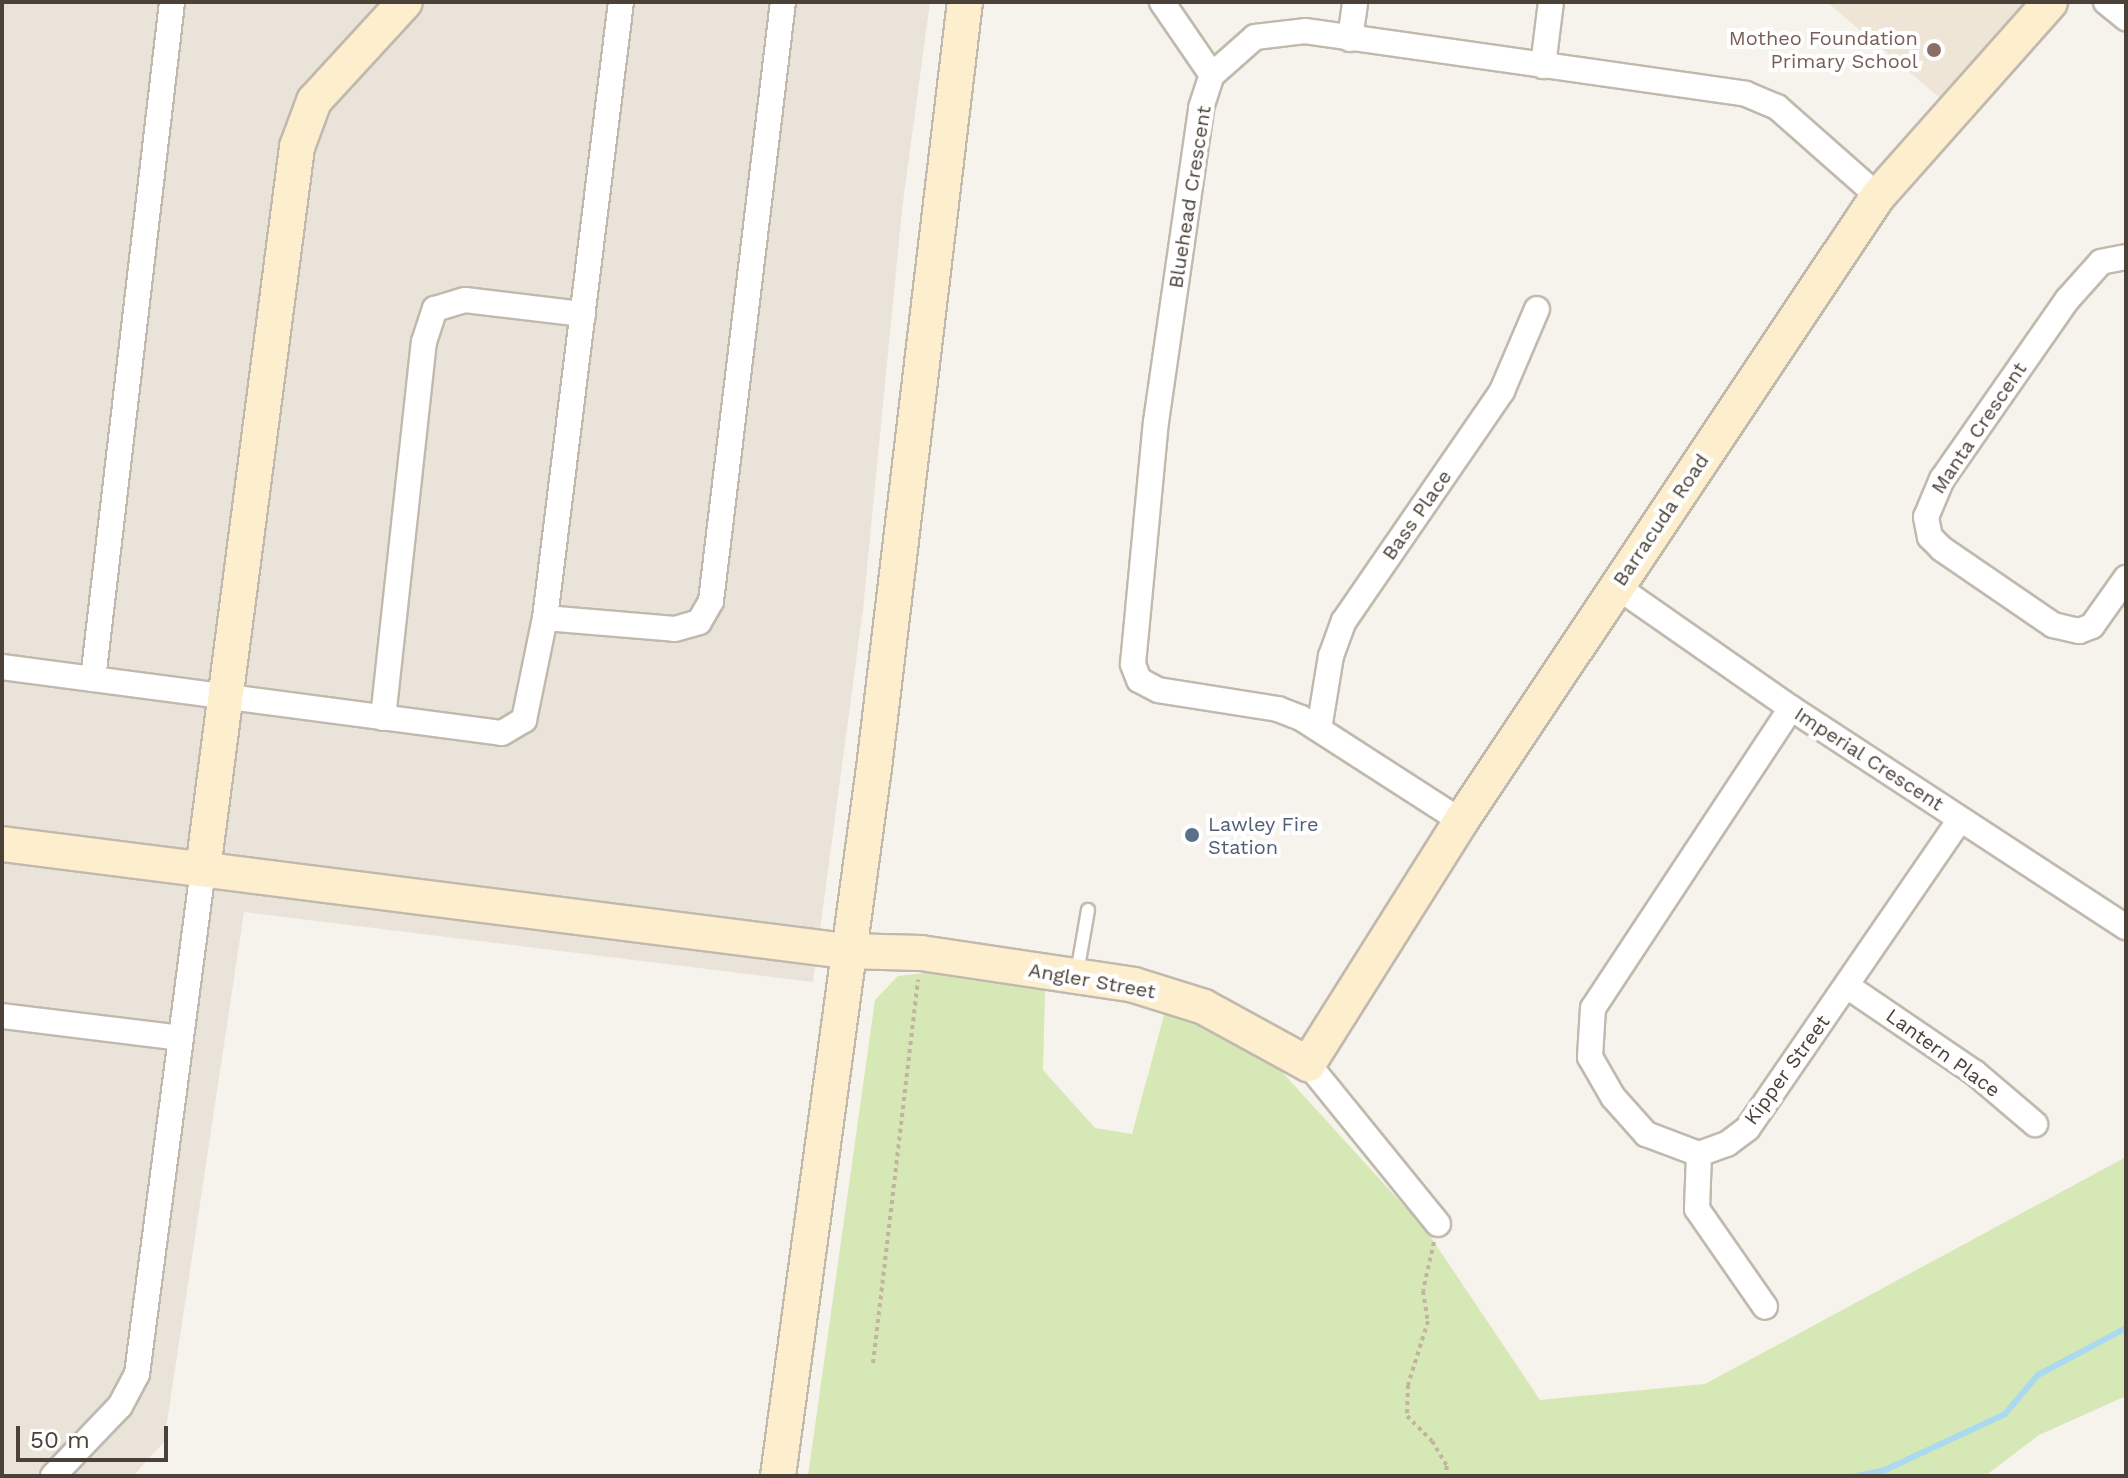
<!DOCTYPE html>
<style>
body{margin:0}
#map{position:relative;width:2128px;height:1478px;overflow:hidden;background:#f6f2ec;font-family:"Work Sans",sans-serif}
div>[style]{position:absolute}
.residential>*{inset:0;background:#e9e3da}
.education>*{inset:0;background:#eee5d7}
.green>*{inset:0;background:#d6e8b6}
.stream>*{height:6px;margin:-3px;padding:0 3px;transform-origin:3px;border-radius:3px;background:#abdaf0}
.path>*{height:4px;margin-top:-2px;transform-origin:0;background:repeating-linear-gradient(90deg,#c3b3a0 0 4px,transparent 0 8px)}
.roads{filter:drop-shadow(2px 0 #c1b9ae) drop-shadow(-2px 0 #c1b9ae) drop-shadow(0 2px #c1b9ae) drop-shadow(0 -2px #c1b9ae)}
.lane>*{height:12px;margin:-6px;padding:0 6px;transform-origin:6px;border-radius:6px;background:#fff}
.street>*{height:24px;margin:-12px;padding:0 12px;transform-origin:12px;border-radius:12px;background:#fff}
.secondary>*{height:34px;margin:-17px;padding:0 17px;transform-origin:17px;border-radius:17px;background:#fdeece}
.dots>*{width:22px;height:22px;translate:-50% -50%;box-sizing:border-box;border:4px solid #fff;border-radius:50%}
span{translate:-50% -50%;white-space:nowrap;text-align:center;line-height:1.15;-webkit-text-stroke:8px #fff;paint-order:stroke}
.education-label{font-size:20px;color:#785e54}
.right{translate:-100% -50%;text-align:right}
.street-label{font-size:20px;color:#4a4239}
.service-label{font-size:20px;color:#4e5e75}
.left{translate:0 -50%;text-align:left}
.frame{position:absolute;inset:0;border:4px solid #4a4239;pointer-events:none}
.scale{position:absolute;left:16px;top:1426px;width:152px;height:36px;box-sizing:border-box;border:4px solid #4a4239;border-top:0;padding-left:10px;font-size:24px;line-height:28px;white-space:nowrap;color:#4a4239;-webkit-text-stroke:6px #fff;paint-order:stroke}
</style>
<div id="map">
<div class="residential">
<div style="clip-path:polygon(2px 2px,930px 2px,902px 209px,863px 609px,813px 982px,244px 912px,164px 1442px,133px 1476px,2px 1476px)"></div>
</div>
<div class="education">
<div style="clip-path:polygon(1827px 2px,2027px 2px,1941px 99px)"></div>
</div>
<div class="green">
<div style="clip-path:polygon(934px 972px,1045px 990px,1043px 1070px,1095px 1128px,1132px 1134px,1166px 1008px,1272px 1061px,1426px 1230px,1540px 1400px,1705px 1384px,2126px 1157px,2126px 1396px,2039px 1435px,1985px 1476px,808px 1476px,875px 1000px,898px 976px)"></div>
</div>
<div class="stream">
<div style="left:1857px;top:1476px;width:29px;rotate:-12deg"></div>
<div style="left:1885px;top:1470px;width:132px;rotate:-25deg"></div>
<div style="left:2005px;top:1414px;width:51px;rotate:-49.8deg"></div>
<div style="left:2038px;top:1375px;width:100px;rotate:-28.1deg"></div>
</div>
<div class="path">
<div style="left:1434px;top:1242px;width:50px;rotate:102.7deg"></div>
<div style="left:1423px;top:1291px;width:30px;rotate:81deg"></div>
<div style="left:1428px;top:1321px;width:67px;rotate:107.4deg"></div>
<div style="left:1408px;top:1385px;width:31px;rotate:92deg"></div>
<div style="left:1407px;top:1416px;width:35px;rotate:45deg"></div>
<div style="left:1432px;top:1441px;width:29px;rotate:59deg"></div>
<div style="left:1447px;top:1466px;width:10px;rotate:101deg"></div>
<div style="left:873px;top:1363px;width:386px;rotate:-83.3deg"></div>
</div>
<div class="roads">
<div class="lane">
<div style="left:1077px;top:973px;width:64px;rotate:-80.1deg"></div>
</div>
<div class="street">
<div style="left:1162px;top:2px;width:88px;rotate:55.6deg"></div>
<div style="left:2106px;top:2px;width:26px;rotate:39deg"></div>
<div style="left:1350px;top:39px;width:37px;rotate:-82deg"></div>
<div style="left:1543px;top:66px;width:64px;rotate:-82.9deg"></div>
<div style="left:2126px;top:257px;width:25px;rotate:169deg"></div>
<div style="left:2101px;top:262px;width:51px;rotate:131.8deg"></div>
<div style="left:2067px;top:300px;width:218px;rotate:124.9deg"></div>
<div style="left:1942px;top:479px;width:41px;rotate:112.8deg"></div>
<div style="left:1926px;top:517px;width:20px;rotate:79deg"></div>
<div style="left:1930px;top:537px;width:17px;rotate:45deg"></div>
<div style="left:1942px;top:549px;width:135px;rotate:34.4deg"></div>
<div style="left:2053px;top:625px;width:27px;rotate:13deg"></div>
<div style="left:2079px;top:631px;width:14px;rotate:-21deg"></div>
<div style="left:2092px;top:626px;width:59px;rotate:-54.7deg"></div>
<div style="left:1616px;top:586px;width:213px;rotate:34.9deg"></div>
<div style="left:1791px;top:708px;width:400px;rotate:33.2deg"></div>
<div style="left:545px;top:618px;width:130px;rotate:4.8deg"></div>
<div style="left:675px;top:629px;width:25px;rotate:-16deg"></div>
<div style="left:699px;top:622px;width:24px;rotate:-60deg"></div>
<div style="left:711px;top:601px;width:603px;rotate:-83.15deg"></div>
<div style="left:2px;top:667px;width:504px;rotate:7.52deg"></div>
<div style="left:502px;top:733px;width:26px;rotate:-31deg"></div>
<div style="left:524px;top:720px;width:104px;rotate:-78.4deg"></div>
<div style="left:545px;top:618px;width:621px;rotate:-82.97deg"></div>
<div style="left:93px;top:679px;width:682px;rotate:-83.34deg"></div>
<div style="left:1791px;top:708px;width:359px;rotate:123.4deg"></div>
<div style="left:1593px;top:1008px;width:49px;rotate:93.5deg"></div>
<div style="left:1590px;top:1057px;width:46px;rotate:60.1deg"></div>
<div style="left:1613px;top:1097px;width:50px;rotate:48.3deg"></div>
<div style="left:1646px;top:1134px;width:57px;rotate:20.7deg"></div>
<div style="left:1699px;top:1154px;width:30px;rotate:-20deg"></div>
<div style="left:1727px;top:1144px;width:26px;rotate:-37deg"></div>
<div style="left:1748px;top:1128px;width:374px;rotate:-55.5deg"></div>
<div style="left:383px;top:718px;width:378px;rotate:-83.8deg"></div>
<div style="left:424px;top:342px;width:35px;rotate:-72deg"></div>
<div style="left:435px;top:309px;width:31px;rotate:-17deg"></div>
<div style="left:465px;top:300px;width:119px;rotate:6.8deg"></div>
<div style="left:1319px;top:729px;width:74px;rotate:-80.7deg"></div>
<div style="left:1331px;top:656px;width:37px;rotate:-70deg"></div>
<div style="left:1344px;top:621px;width:279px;rotate:-55.5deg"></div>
<div style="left:1502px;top:391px;width:89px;rotate:-66.9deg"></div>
<div style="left:1461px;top:821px;width:190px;rotate:-147.2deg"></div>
<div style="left:1301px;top:718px;width:25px;rotate:-159deg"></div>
<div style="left:1278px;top:709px;width:121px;rotate:-171deg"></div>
<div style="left:1158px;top:690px;width:21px;rotate:-152deg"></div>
<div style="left:1139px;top:680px;width:17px;rotate:-111deg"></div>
<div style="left:1133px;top:664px;width:243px;rotate:-84.6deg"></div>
<div style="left:1156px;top:422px;width:317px;rotate:-81.8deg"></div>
<div style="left:1201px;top:108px;width:35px;rotate:-72deg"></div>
<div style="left:1212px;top:75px;width:57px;rotate:-41.5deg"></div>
<div style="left:1255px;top:37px;width:50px;rotate:-6.8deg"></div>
<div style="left:1305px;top:31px;width:445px;rotate:8.1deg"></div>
<div style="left:1746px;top:94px;width:34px;rotate:23deg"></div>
<div style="left:1777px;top:107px;width:135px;rotate:41.4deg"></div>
<div style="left:1847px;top:986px;width:155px;rotate:34.2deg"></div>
<div style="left:1975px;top:1073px;width:79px;rotate:40.4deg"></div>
<div style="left:2px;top:1016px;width:179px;rotate:7deg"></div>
<div style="left:1308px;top:1064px;width:206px;rotate:50.9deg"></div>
<div style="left:1699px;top:1154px;width:55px;rotate:92.1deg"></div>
<div style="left:1697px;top:1209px;width:119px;rotate:55.2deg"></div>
<div style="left:53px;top:1476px;width:97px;rotate:-46.3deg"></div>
<div style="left:120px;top:1406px;width:36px;rotate:-62deg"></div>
<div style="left:137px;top:1374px;width:509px;rotate:-82.55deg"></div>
</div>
<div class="secondary">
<div style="left:2px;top:844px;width:851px;rotate:7.23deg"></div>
<div style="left:846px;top:951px;width:75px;rotate:1.5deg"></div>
<div style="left:921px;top:953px;width:215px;rotate:8.5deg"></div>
<div style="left:1134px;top:985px;width:73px;rotate:17.4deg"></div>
<div style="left:1204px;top:1007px;width:119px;rotate:28.7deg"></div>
<div style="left:1308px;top:1064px;width:287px;rotate:-57.8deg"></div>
<div style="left:1461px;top:821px;width:751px;rotate:-56.29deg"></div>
<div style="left:1878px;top:196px;width:259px;rotate:-48.4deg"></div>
<div style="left:203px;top:869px;width:728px;rotate:-82.58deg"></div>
<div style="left:297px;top:147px;width:49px;rotate:-69.7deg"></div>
<div style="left:314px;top:101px;width:134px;rotate:-47.4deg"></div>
<div style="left:778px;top:1476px;width:714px;rotate:-82.28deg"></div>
<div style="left:874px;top:768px;width:771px;rotate:-83.23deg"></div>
</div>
</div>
<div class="dots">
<div style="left:1934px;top:50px;background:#8d6e63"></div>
<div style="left:1192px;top:835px;background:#5c6f8a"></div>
</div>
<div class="education-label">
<span class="right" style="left:1918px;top:50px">Motheo Foundation<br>Primary School</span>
</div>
<div class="street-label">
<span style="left:1190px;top:197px;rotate:-81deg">Bluehead Crescent</span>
<span style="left:1979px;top:428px;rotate:-56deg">Manta Crescent</span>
<span style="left:1417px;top:515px;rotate:-55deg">Bass Place</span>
<span style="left:1661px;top:520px;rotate:-56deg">Barracuda Road</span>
<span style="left:1869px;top:759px;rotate:33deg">Imperial Crescent</span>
<span style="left:1092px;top:981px;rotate:10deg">Angler Street</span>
<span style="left:1943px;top:1053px;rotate:36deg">Lantern Place</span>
<span style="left:1787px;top:1070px;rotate:-54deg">Kipper Street</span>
</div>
<div class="service-label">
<span class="left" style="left:1208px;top:836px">Lawley Fire<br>Station</span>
</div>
<div class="frame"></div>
<div class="scale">50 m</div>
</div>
